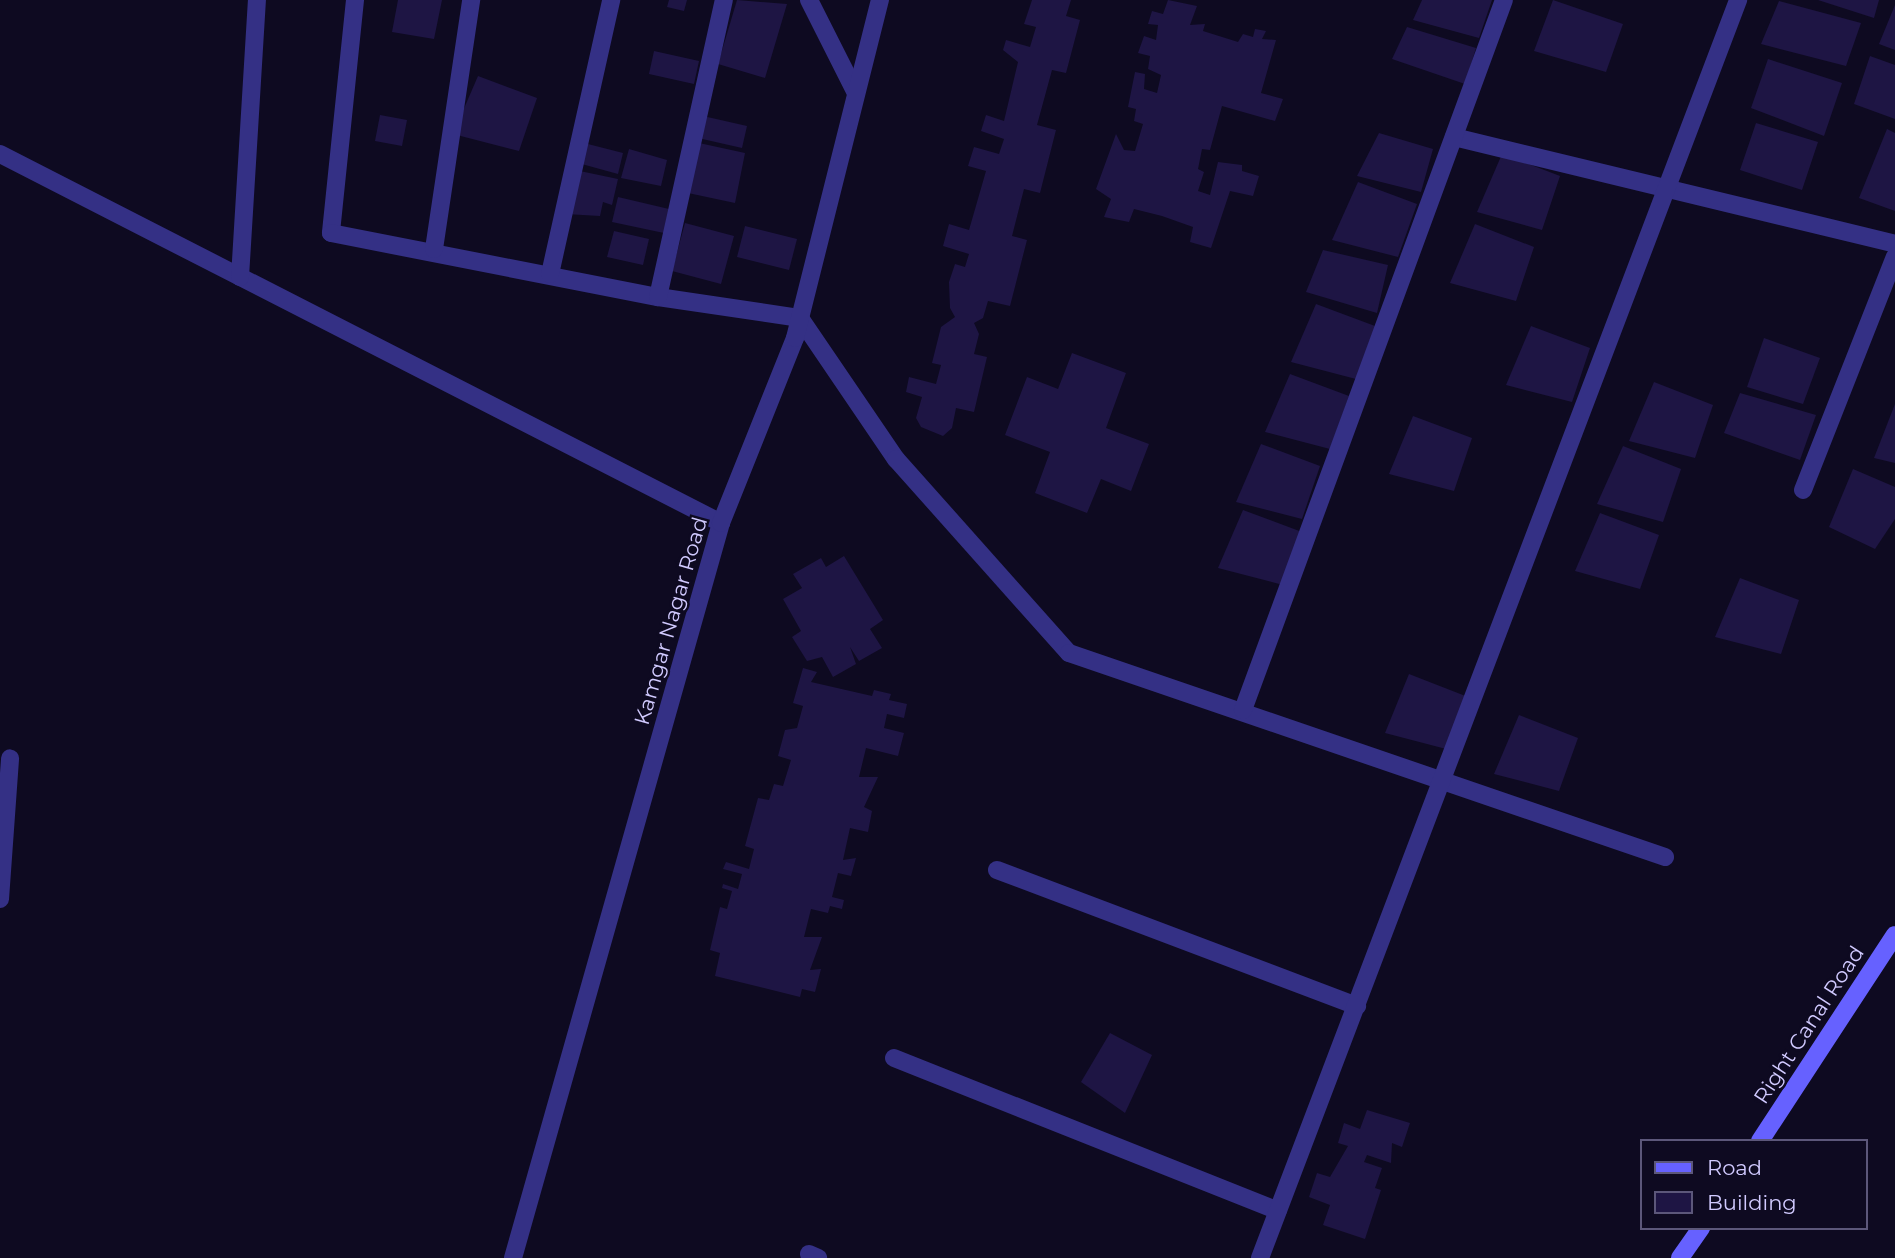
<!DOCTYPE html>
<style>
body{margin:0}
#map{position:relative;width:1895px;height:1258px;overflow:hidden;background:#0e0a21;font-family:Montserrat,sans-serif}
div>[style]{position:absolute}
.building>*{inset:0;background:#1e1544}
.street>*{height:18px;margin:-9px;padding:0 9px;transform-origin:9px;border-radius:9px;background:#343085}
.secondary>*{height:18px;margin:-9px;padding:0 9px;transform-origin:9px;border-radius:9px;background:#6661ff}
span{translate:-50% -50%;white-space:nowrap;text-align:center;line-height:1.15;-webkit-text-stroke:5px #0e0a21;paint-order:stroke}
.street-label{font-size:21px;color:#d1caff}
.legend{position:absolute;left:1640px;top:1139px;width:228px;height:91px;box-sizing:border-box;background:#0e0a21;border:2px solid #5c577a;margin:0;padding:9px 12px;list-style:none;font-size:21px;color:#d1caff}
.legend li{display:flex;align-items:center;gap:14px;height:35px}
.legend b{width:35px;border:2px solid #5c577a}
</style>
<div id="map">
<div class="building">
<div style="clip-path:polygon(398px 0,442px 0,434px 39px,392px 32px)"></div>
<div style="clip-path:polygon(669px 0,687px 0,684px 11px,667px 7px)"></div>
<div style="clip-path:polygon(737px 0,787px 4px,765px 78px,718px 64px)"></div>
<div style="clip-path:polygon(1032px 0,1071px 0,1066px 16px,1080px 20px,1066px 73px,1052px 70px,1037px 125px,1056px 130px,1040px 193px,1024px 189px,1012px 236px,1027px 240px,1010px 306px,988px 301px,983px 318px,974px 323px,979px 334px,974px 354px,987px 357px,974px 412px,956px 408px,952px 428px,943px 436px,921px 427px,916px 418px,922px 397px,906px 392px,909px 377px,936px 384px,941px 365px,932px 363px,941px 327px,955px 317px,950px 308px,949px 282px,955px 264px,965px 267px,969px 254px,943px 246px,949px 224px,969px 230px,986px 171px,968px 166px,974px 147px,999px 154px,1004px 139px,981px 131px,986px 115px,1004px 121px,1018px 62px,1003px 50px,1006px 40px,1030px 47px,1036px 27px,1024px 24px)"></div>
<div style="clip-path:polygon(1168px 0,1197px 6px,1190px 25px,1205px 24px,1203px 31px,1238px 42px,1243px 34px,1253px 37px,1255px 29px,1266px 31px,1262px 39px,1276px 40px,1261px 93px,1283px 99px,1275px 121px,1222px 106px,1210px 150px,1202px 149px,1198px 169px,1204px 172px,1198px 191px,1210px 195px,1218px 162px,1242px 165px,1242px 171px,1259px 176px,1253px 196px,1230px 191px,1211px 248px,1190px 242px,1193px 227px,1162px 216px,1134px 209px,1129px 222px,1104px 217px,1111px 199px,1096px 189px,1116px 134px,1124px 150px,1135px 151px,1143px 124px,1134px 121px,1136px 109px,1128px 107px,1135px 72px,1145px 74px,1144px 89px,1157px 93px,1161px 75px,1148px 69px,1150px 56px,1138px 53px,1144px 36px,1156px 40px,1158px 25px,1148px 24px,1152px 11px,1163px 14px)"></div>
<div style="clip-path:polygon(1422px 0,1492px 0,1479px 38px,1413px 20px)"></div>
<div style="clip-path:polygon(1553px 0,1623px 24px,1606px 72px,1534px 51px)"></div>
<div style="clip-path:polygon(1818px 0,1879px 0,1874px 18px)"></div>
<div style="clip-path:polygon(1779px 1px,1861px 23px,1846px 66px,1761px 44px)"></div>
<div style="clip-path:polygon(1895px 5px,1895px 50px,1879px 44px)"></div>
<div style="clip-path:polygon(1407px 27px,1476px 48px,1465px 84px,1392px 59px)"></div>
<div style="clip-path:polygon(654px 51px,699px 61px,694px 84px,649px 74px)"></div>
<div style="clip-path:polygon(1870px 56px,1895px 65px,1895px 119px,1854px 104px)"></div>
<div style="clip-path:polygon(1768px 59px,1842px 83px,1824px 136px,1751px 108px)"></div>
<div style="clip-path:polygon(478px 76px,537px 98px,519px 151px,453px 134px)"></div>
<div style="clip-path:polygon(380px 115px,407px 120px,402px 146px,375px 141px)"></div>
<div style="clip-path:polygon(703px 116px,747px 126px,742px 148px,698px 138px)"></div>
<div style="clip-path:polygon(1756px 123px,1818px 142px,1802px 190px,1740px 170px)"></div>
<div style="clip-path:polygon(1887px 129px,1895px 133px,1895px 211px,1859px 198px)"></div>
<div style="clip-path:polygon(1379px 133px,1433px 149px,1421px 192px,1357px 176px)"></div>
<div style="clip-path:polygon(584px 143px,623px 153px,618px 174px,578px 163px)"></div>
<div style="clip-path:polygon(699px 143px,745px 153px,735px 203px,688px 193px)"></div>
<div style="clip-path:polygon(629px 149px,667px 160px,661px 186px,621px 178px)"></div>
<div style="clip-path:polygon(1502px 154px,1560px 176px,1542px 230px,1477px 212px)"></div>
<div style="clip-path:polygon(575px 170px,618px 179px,612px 205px,603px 202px,600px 216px,566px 214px)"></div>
<div style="clip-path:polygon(1358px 182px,1417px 204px,1398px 257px,1332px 240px)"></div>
<div style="clip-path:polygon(618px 197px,669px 209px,664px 233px,612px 222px)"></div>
<div style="clip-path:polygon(685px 223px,734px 236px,721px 284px,672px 271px)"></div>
<div style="clip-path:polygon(1475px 224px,1534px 247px,1516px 301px,1450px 283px)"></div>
<div style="clip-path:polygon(745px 226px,797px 239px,789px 270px,737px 257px)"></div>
<div style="clip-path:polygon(614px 231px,649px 239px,643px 265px,607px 257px)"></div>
<div style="clip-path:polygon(1323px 250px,1388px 265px,1377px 313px,1306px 292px)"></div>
<div style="clip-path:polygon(1316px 304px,1375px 326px,1356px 379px,1291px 362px)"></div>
<div style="clip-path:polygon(1531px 326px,1590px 348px,1572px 402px,1506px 385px)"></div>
<div style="clip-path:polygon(1764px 338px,1820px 358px,1803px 404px,1747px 387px)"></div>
<div style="clip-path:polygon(1072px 353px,1126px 373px,1106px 428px,1149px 444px,1131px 491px,1101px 479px,1087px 513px,1035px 493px,1050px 452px,1005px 435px,1027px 377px,1058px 389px)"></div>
<div style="clip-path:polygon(1290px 374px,1349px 396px,1330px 449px,1265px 432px)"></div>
<div style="clip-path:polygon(1654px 382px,1713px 405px,1695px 458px,1629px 441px)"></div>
<div style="clip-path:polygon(1740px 393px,1816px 415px,1800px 460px,1724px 433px)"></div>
<div style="clip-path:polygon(1895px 404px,1895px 463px,1874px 458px)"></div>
<div style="clip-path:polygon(1413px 416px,1472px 438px,1454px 491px,1389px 474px)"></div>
<div style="clip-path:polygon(1261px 444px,1320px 466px,1302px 519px,1236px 502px)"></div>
<div style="clip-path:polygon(1623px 446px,1681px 469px,1663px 522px,1597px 504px)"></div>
<div style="clip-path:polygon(1853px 469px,1895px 487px,1895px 519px,1875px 549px,1829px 527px)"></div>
<div style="clip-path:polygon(1243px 510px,1302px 532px,1283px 585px,1218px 568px)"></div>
<div style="clip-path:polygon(1600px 513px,1659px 535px,1640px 589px,1575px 571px)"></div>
<div style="clip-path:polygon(844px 556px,883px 620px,870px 629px,882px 648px,859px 661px,850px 647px,856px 664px,833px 677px,822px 657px,807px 661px,792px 637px,801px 631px,783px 599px,802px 588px,793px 574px,821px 558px,826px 567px)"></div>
<div style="clip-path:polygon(1740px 578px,1799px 600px,1781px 654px,1715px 637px)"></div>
<div style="clip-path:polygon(803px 668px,817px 672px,811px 682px,872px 696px,874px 690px,891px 694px,889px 700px,907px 704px,904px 718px,887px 714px,884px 728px,904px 733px,898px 756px,866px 748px,859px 777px,878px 777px,864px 807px,872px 811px,868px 832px,850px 828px,843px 860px,856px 858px,851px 876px,838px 873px,832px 897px,844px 900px,842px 909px,830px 906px,828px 913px,811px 909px,804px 937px,822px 937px,810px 970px,821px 969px,815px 992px,802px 989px,800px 997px,715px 976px,720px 953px,710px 950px,720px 907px,727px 909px,732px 891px,722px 888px,723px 884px,738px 889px,742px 874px,723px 869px,726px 862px,749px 869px,754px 849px,745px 846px,758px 798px,769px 800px,774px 784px,783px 786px,791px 760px,778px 756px,785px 730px,797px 728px,803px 706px,793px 703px)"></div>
<div style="clip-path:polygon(1409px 674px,1468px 697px,1450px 750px,1385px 733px)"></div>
<div style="clip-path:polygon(1519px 715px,1578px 738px,1559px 791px,1494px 774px)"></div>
<div style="clip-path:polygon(1110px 1033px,1152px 1055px,1125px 1113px,1081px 1082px)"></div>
<div style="clip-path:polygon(1367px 1110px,1410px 1123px,1402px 1147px,1392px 1143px,1391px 1163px,1367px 1155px,1364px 1162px,1382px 1168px,1375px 1188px,1381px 1190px,1365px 1239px,1323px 1225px,1330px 1205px,1309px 1197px,1317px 1173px,1330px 1177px,1348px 1146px,1338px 1143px,1344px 1123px,1360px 1129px)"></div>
</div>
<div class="street">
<div style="left:355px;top:0;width:234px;rotate:95.9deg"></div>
<div style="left:331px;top:233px;width:333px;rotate:11.1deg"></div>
<div style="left:658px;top:297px;width:144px;rotate:8.4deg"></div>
<div style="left:800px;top:318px;width:171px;rotate:55.8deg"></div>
<div style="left:896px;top:459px;width:260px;rotate:48.3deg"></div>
<div style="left:1069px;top:653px;width:630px;rotate:18.9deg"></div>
<div style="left:809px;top:0;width:104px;rotate:63.2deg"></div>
<div style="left:1454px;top:137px;width:454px;rotate:13.6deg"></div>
<div style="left:0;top:154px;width:810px;rotate:27.1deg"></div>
<div style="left:434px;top:249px;width:252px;rotate:-81.5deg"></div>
<div style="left:550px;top:274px;width:281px;rotate:-77.4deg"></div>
<div style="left:240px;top:277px;width:278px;rotate:-86.5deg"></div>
<div style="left:658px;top:297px;width:304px;rotate:-77.5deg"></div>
<div style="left:1803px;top:490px;width:251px;rotate:-68.5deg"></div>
<div style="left:1243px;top:710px;width:756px;rotate:-69.82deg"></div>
<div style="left:997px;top:870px;width:385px;rotate:20.7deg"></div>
<div style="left:0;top:899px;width:141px;rotate:-85.9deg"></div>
<div style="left:894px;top:1058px;width:413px;rotate:21.7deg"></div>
<div style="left:809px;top:1254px;width:10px;rotate:24deg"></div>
<div style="left:513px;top:1258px;width:764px;rotate:-74.2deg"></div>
<div style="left:721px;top:523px;width:199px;rotate:-68.2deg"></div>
<div style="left:795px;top:338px;width:349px;rotate:-75.9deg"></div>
<div style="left:1260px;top:1258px;width:1346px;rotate:-69.19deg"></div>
</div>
<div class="secondary">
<div style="left:1760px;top:1141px;width:246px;rotate:-56.8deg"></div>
<div style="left:1680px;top:1258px;width:37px;rotate:-55deg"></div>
</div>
<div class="street-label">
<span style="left:671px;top:621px;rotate:-74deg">Kamgar Nagar Road</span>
<span style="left:1809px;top:1025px;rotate:-57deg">Right Canal Road</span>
</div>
<ul class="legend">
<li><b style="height:9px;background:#6661ff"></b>Road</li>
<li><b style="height:19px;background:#1e1544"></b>Building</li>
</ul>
</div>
